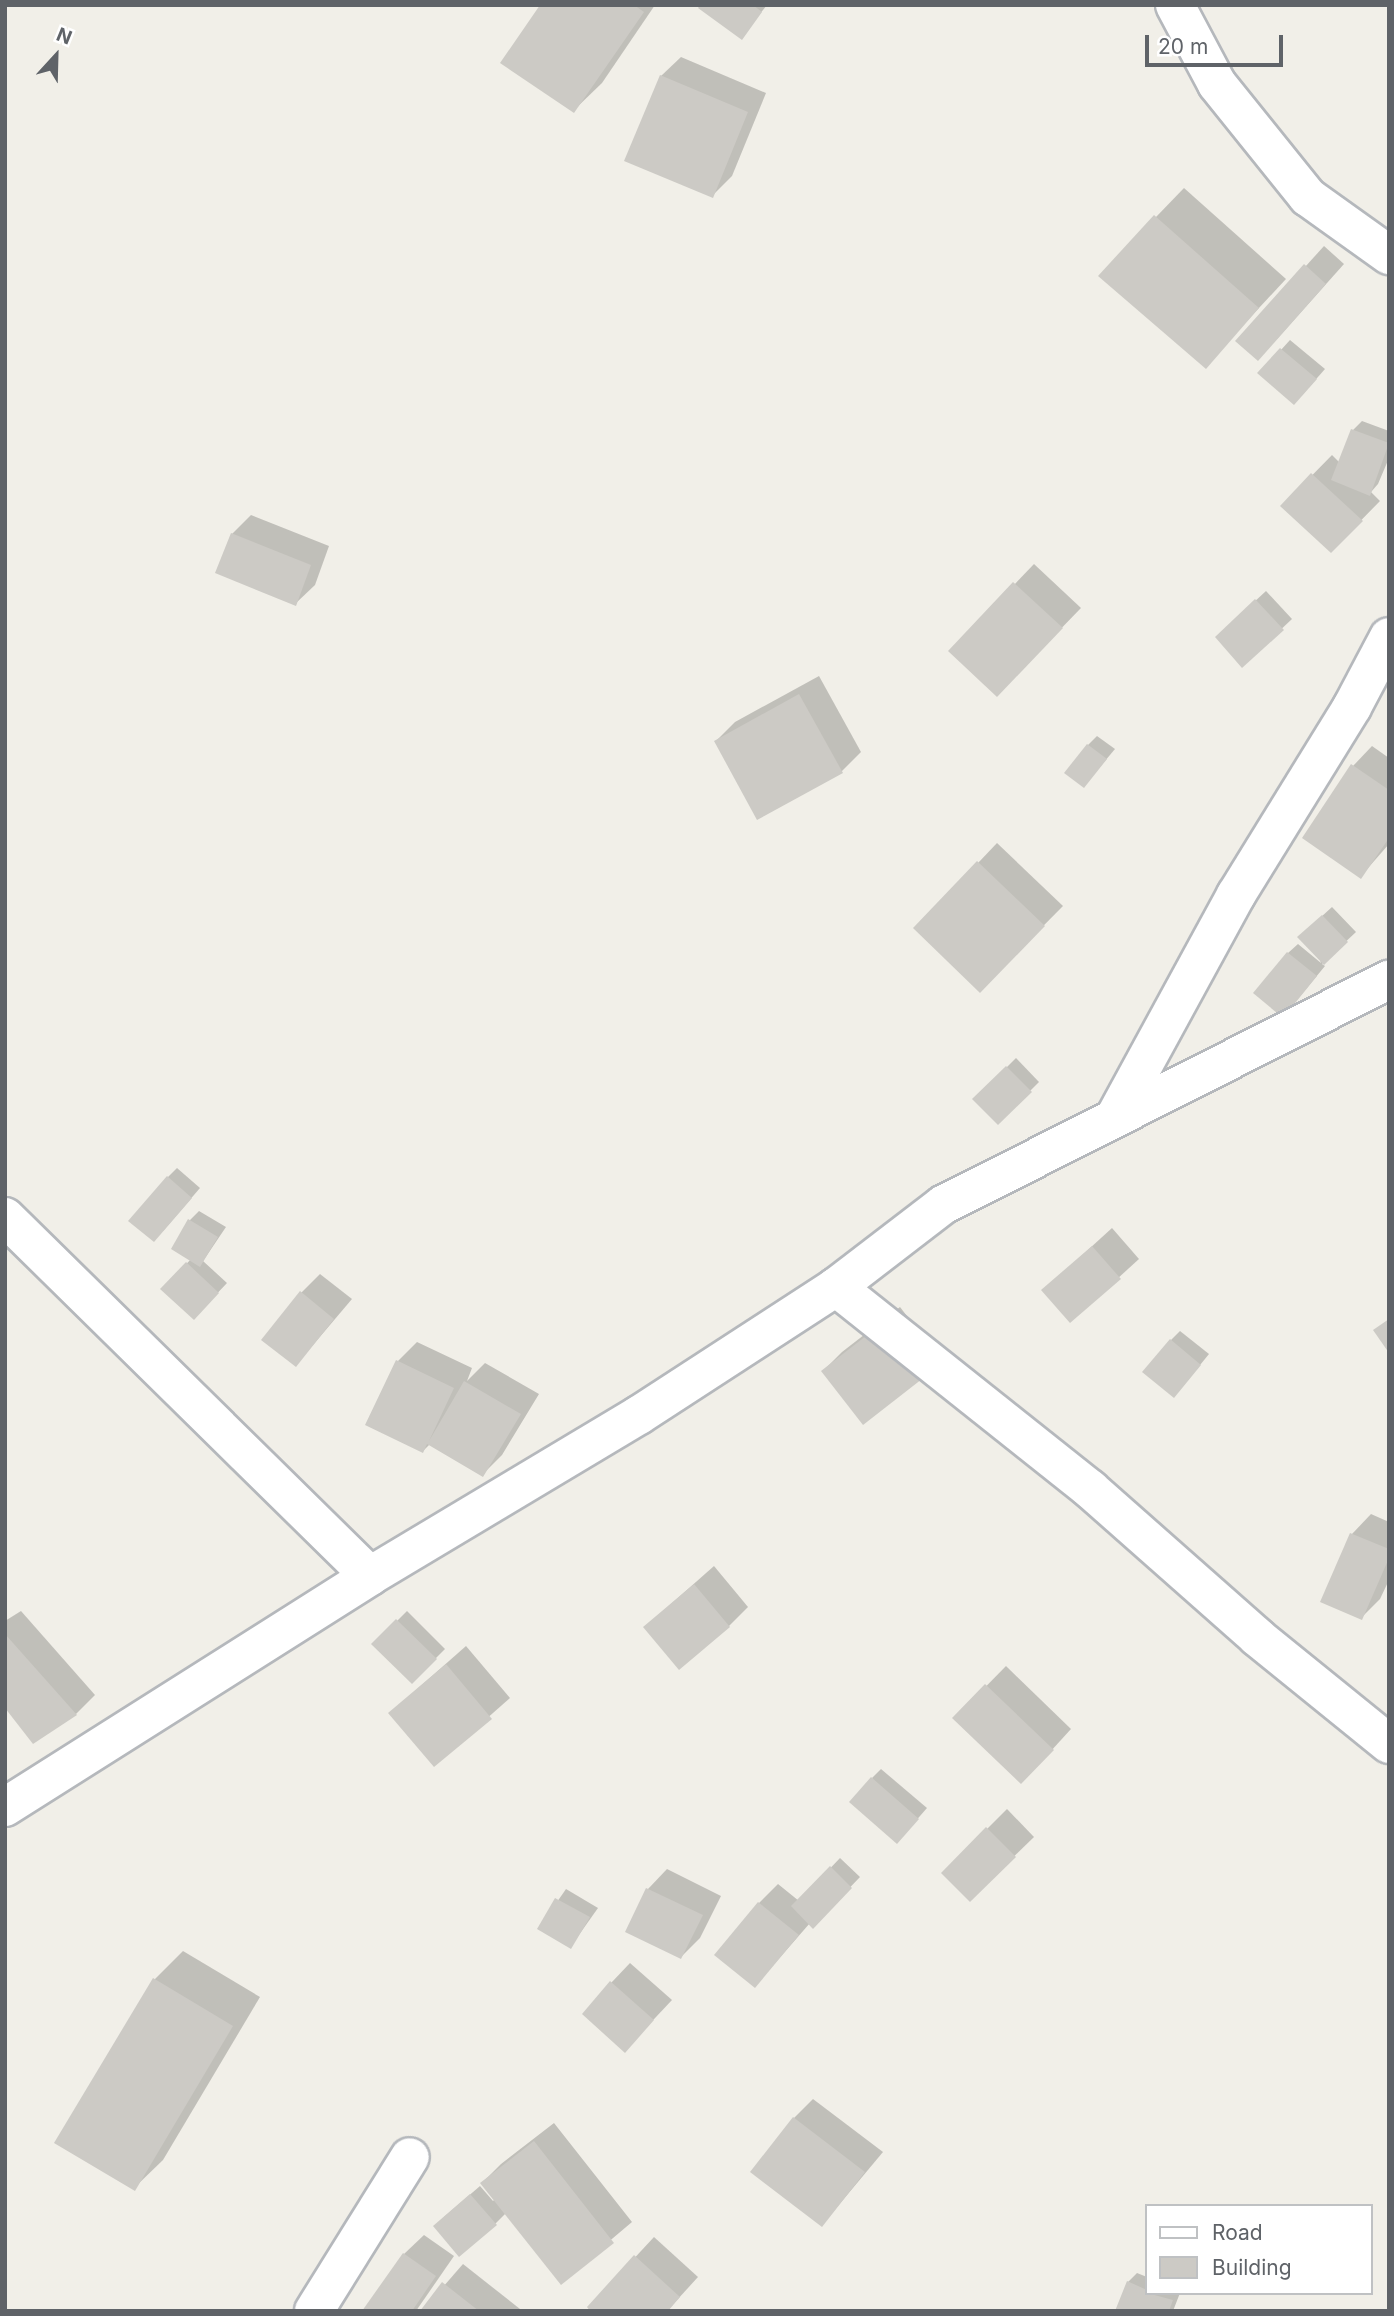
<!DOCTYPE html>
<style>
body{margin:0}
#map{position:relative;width:1394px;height:2316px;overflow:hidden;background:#f1efe8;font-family:Inter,sans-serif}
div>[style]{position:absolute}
.shadow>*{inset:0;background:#0003}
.building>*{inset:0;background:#cccac5}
.roads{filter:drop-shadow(2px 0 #b5b8bc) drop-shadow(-2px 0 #b5b8bc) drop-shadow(0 2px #b5b8bc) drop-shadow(0 -2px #b5b8bc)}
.minor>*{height:38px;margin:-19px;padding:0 19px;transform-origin:19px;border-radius:19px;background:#fff}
span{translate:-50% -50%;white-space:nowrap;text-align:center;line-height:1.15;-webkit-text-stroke:7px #fff;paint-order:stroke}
.frame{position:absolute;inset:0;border:7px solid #5f6368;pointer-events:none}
.legend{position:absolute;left:1145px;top:2204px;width:228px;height:91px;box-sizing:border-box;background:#fff;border:2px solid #bfc1c3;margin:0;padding:9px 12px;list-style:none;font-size:21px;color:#5f6368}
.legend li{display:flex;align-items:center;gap:14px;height:35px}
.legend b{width:35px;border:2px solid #bfc1c3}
.north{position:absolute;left:21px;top:21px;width:70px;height:70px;-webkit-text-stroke:5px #fff;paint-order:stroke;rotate:22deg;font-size:19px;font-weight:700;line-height:28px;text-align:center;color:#5f6368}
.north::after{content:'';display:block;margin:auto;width:24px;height:32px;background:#5f6368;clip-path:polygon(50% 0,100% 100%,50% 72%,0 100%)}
.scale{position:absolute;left:1145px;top:35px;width:138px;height:32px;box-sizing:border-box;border:4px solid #5f6368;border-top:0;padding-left:9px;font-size:21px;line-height:24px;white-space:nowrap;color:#5f6368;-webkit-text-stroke:5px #fff;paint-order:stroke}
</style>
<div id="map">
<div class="shadow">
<div style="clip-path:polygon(543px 5px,655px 5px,602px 83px,573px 111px)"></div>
<div style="clip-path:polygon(703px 5px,767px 5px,741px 37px)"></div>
<div style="clip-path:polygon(681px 57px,766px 93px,732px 176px,713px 195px,661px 76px)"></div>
<div style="clip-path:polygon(1184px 188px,1286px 279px,1205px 366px,1100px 275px)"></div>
<div style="clip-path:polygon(1324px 246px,1344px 264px,1277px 339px,1238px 341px)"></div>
<div style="clip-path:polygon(1290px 340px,1325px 369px,1303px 394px,1260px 373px)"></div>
<div style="clip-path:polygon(1362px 421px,1389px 431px,1389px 458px,1378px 484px,1371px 492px,1380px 501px,1331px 551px,1283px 505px,1332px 455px,1340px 463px,1353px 430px)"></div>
<div style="clip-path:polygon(251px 515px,329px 546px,315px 585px,295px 604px,232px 534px)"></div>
<div style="clip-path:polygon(1034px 564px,1081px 608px,1016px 675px,951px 651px)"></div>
<div style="clip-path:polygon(1266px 591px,1292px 619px,1243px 665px,1226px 628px)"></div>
<div style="clip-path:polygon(819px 676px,861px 752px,842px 771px,758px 818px,716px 741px,735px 722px)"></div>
<div style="clip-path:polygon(1097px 736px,1115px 749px,1084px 786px,1088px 745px)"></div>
<div style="clip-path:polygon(1372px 746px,1389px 758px,1389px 844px,1361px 876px,1353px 766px)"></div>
<div style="clip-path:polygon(997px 843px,1063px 906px,980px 990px,978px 863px)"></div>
<div style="clip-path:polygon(1332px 907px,1356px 932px,1322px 964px,1325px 966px,1292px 1006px,1288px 953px,1298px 944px,1321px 963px,1309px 928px)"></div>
<div style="clip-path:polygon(1016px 1058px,1039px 1082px,998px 1123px,975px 1099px)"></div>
<div style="clip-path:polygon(177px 1168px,200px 1188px,163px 1231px,168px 1177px)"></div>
<div style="clip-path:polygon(199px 1211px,226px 1227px,203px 1261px,227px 1283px,194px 1318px,163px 1289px,191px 1259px,190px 1220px)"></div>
<div style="clip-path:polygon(1112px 1228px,1139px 1259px,1071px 1321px,1044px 1290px)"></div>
<div style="clip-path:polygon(320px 1274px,352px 1299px,296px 1365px,301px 1293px)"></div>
<div style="clip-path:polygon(900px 1307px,940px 1359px,823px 1371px,842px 1352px)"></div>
<div style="clip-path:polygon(1180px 1331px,1209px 1354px,1183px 1386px,1171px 1340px)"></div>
<div style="clip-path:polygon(417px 1342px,472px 1368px,467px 1381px,485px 1363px,539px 1394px,502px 1455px,483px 1474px,430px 1444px,423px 1451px,398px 1361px)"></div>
<div style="clip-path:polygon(1371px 1514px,1389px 1522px,1389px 1580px,1380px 1599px,1361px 1618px,1322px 1601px,1352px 1534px)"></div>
<div style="clip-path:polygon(714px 1566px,748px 1607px,729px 1626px,645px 1627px)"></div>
<div style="clip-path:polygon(21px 1611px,95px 1695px,76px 1714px,5px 1705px,5px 1621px)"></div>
<div style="clip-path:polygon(407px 1611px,445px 1649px,412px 1682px,374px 1644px)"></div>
<div style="clip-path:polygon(466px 1646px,510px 1698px,434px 1765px,390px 1713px)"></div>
<div style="clip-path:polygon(1006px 1666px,1071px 1729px,1040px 1763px,955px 1718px)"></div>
<div style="clip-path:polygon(881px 1769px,927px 1808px,906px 1832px,872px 1778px)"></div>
<div style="clip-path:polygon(1007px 1809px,1034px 1837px,970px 1899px,943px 1873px)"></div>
<div style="clip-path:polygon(840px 1858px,860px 1877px,813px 1926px,810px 1923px,755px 1986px,759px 1903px,778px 1884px,799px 1901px)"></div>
<div style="clip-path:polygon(667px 1869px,721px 1896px,700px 1938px,681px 1957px,627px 1931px,648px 1889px)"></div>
<div style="clip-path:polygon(566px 1889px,598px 1908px,571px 1946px,539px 1928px)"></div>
<div style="clip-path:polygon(183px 1951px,260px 1997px,163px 2160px,134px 2188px,154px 1980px)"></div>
<div style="clip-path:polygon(630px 1963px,672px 2000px,625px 2050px,611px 1983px)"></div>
<div style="clip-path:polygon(813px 2099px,883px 2152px,822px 2225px,794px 2118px)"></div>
<div style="clip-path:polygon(554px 2123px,632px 2222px,561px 2282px,506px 2213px,495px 2224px,444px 2217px,480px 2186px,493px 2201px,495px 2199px,482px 2183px,501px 2164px)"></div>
<div style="clip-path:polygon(424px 2235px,454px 2256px,416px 2311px,364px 2311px,404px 2254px)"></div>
<div style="clip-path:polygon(654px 2237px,698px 2277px,667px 2311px,589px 2307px)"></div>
<div style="clip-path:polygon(463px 2264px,520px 2309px,519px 2311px,422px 2311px)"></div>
<div style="clip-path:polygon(1137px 2273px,1147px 2277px,1147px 2293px,1180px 2293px,1173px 2311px,1117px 2311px,1128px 2282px)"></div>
</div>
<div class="building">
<div style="clip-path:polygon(540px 5px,634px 5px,644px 12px,574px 113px,500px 63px)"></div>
<div style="clip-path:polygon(700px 5px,753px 5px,762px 12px,742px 40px,698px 8px)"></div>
<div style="clip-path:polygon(660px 75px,748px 112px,713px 198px,624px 161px)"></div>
<div style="clip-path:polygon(1154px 215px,1259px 308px,1206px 369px,1098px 276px)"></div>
<div style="clip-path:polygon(1304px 264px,1326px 284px,1258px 361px,1235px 341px)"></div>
<div style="clip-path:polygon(1280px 348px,1317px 379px,1294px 405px,1257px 373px)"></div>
<div style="clip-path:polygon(1351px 429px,1389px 443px,1370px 496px,1331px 480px)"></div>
<div style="clip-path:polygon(1311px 473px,1363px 521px,1331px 553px,1280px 506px)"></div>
<div style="clip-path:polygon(231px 533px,311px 565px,296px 606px,215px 573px)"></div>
<div style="clip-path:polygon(1013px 582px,1063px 628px,997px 697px,948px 651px)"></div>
<div style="clip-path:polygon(1255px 599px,1284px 630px,1242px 668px,1215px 637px)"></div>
<div style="clip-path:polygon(799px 694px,843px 773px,757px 820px,714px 741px)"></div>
<div style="clip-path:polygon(1087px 744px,1107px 759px,1084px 788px,1064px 773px)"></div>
<div style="clip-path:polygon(1351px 764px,1389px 790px,1389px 838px,1361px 879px,1302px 838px)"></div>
<div style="clip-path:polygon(977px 861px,1045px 926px,980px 993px,913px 928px)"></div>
<div style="clip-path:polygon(1322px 915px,1348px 942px,1324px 965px,1297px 937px)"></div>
<div style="clip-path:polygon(1287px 952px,1317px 976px,1283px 1018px,1253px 993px)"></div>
<div style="clip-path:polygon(1006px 1066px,1032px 1092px,998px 1125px,972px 1099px)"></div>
<div style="clip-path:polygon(167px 1176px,192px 1198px,154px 1242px,128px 1221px)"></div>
<div style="clip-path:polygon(188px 1219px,218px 1237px,200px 1267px,171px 1249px)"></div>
<div style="clip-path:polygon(1092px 1246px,1121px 1279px,1070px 1323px,1041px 1290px)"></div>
<div style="clip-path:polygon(186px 1262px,219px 1293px,194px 1320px,160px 1289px)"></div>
<div style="clip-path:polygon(300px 1291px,334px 1319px,296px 1367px,261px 1340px)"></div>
<div style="clip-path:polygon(1389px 1319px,1389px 1353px,1373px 1330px)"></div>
<div style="clip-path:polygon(880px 1325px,922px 1379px,863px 1425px,821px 1371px)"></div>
<div style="clip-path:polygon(1170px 1339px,1201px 1365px,1174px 1398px,1142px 1372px)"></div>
<div style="clip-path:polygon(396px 1360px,454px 1388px,429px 1441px,464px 1381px,521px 1414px,483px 1477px,427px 1444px,423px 1453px,365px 1425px)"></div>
<div style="clip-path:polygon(1350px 1533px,1389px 1549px,1389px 1558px,1362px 1620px,1320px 1602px)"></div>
<div style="clip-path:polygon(694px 1584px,730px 1627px,679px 1670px,643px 1627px)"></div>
<div style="clip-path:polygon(396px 1619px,437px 1659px,412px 1684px,371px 1644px)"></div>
<div style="clip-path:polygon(5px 1634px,77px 1715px,33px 1744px,5px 1708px)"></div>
<div style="clip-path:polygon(446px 1664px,492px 1719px,434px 1767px,388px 1713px)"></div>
<div style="clip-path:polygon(985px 1684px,1054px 1750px,1021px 1784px,952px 1718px)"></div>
<div style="clip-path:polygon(871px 1777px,919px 1819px,897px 1844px,849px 1802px)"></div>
<div style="clip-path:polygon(986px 1827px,1016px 1857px,970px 1902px,941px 1873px)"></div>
<div style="clip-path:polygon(830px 1866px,852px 1888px,813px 1929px,791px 1906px)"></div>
<div style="clip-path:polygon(646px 1888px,703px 1915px,681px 1959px,625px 1932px)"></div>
<div style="clip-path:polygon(555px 1898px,590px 1917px,571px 1949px,537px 1929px)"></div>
<div style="clip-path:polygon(758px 1902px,799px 1935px,755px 1988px,714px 1955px)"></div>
<div style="clip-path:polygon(153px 1978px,233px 2026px,135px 2191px,54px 2143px)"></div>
<div style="clip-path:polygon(610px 1981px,654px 2020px,625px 2053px,582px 2014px)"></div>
<div style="clip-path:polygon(793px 2117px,865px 2172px,822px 2227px,750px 2172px)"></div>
<div style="clip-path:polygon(534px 2141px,614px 2243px,561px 2285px,480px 2183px)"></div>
<div style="clip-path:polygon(470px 2194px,497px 2225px,459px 2257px,433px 2226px)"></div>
<div style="clip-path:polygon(403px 2253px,436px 2276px,412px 2311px,362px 2311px)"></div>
<div style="clip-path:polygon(634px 2255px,680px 2297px,668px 2311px,590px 2311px,587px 2307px)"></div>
<div style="clip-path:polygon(1127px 2281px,1147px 2290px,1147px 2293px,1173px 2300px,1169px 2311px,1115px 2311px)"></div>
<div style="clip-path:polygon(442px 2282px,479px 2311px,420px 2311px)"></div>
</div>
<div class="roads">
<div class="minor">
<div style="left:1175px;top:5px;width:89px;rotate:62deg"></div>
<div style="left:1217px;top:84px;width:145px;rotate:51.2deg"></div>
<div style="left:1308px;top:197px;width:100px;rotate:35.6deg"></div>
<div style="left:1115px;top:1117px;width:253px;rotate:-61.4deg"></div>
<div style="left:1236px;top:895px;width:221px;rotate:-58.3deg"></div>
<div style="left:1352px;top:707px;width:79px;rotate:-62.1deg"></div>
<div style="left:5px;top:1217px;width:512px;rotate:44.53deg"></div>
<div style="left:836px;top:1287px;width:325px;rotate:38.5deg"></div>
<div style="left:1090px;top:1489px;width:223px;rotate:41.5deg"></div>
<div style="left:1257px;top:1637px;width:170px;rotate:39deg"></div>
<div style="left:5px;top:1807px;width:432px;rotate:-32.3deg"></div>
<div style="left:370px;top:1576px;width:313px;rotate:-30.9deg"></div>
<div style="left:639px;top:1415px;width:235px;rotate:-33deg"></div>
<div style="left:836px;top:1287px;width:135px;rotate:-37.5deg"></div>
<div style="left:943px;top:1205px;width:500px;rotate:-26.8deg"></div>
<div style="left:314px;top:2311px;width:181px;rotate:-58.1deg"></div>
</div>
</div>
<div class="frame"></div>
<ul class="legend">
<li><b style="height:9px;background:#fff"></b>Road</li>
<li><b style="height:19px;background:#cccac5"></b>Building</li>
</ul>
<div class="north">N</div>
<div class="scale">20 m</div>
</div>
